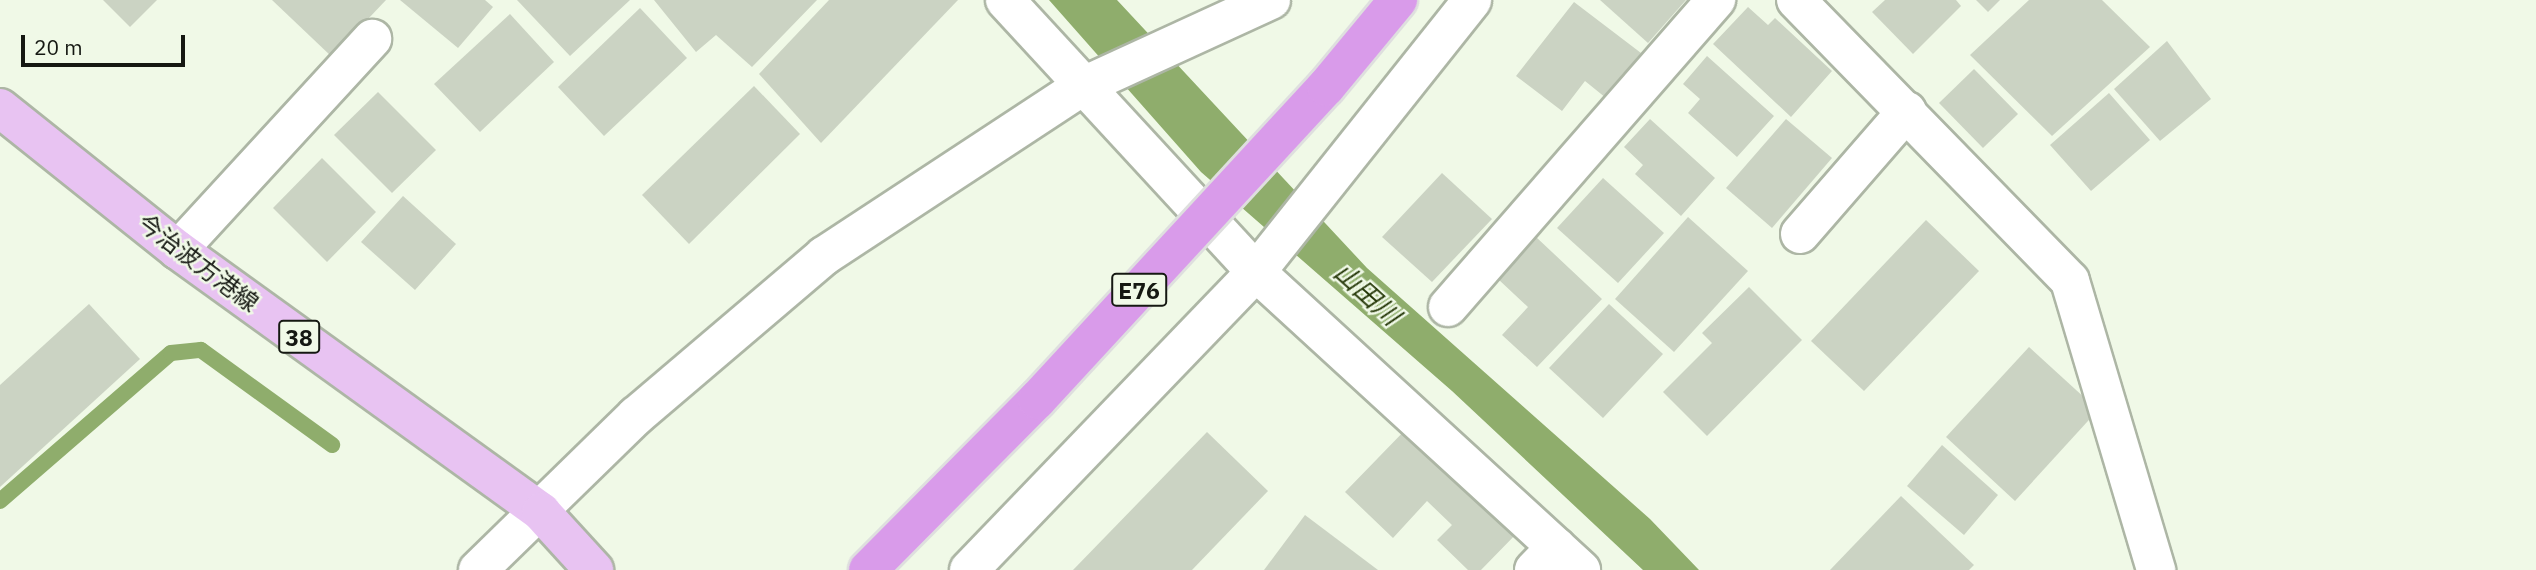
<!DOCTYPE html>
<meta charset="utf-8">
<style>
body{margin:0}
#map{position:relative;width:2536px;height:570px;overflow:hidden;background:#f0f9e7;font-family:"IBM Plex Sans","Noto Sans JP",sans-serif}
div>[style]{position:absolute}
.water>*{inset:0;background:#8fad6c}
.stream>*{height:16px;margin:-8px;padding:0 8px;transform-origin:8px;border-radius:8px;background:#8fad6c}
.building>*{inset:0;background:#cbd3c3}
.roads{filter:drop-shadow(2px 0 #adb6a5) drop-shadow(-2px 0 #adb6a5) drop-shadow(0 2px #adb6a5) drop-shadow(0 -2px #adb6a5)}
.minor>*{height:38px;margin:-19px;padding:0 19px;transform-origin:19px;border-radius:19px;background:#fff}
.major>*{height:38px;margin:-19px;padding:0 19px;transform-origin:19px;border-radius:19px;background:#e8c3f2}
.bridges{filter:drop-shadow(2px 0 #dedfde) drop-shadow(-2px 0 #dedfde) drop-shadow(0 2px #dedfde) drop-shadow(0 -2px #dedfde)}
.highway-bridge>*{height:38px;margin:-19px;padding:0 19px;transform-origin:19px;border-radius:19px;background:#d99bea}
span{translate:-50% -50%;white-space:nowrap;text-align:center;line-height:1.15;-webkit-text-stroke:5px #f0f9e7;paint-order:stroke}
.shield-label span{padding:2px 5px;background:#f0f9e7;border:2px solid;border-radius:5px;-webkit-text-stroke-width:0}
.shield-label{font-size:23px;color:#151812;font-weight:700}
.street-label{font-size:24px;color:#151812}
.water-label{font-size:26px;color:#263909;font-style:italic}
.scale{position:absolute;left:21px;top:35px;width:164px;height:32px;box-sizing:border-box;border:4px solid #151812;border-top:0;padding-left:9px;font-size:21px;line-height:24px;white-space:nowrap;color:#151812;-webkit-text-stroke:5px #f0f9e7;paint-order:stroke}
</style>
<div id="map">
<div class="water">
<div style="clip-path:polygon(1049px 0,1117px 0,1367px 268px,1650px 519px,1699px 570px,1643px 570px,1452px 391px,1201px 172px)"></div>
</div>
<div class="stream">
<div style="left:0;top:501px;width:226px;rotate:-40.9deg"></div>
<div style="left:171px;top:353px;width:30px;rotate:-6deg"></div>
<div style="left:201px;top:350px;width:162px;rotate:35.9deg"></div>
</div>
<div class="building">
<div style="clip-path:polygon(103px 0,157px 0,130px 27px)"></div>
<div style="clip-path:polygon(272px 0,386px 0,332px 57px)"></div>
<div style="clip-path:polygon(400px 0,485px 0,493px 7px,458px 48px)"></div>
<div style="clip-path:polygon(517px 0,630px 0,570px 56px)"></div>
<div style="clip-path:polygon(654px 0,817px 0,752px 67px,716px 35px,696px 52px)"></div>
<div style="clip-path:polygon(829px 0,958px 0,821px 143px,759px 74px)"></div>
<div style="clip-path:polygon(1600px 0,1686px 0,1648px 43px)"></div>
<div style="clip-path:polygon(1885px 0,1956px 0,1961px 6px,1913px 54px,1872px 12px)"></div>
<div style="clip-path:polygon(1976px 0,2000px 0,1988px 12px)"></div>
<div style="clip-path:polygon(2029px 0,2102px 0,2150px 47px,2052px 136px,1970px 55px)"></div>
<div style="clip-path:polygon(1574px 2px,1641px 53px,1606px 98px,1585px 81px,1562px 111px,1516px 76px)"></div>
<div style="clip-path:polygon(1748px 7px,1768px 25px,1775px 18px,1832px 71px,1791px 117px,1713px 44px)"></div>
<div style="clip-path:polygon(640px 8px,687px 58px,604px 136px,558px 87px)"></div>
<div style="clip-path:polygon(510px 14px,554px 62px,480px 132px,434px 84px)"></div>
<div style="clip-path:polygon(2167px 41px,2211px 99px,2160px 141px,2114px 89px)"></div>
<div style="clip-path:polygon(1707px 56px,1774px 116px,1737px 157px,1688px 113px,1700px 99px,1683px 84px)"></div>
<div style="clip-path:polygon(1974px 69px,2018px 114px,1983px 148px,1939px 103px)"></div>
<div style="clip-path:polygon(754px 86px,800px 134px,689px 244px,642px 195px)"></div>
<div style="clip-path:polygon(378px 92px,436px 150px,392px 193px,334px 135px)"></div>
<div style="clip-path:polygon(2109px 93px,2150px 140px,2091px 191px,2050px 145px)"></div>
<div style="clip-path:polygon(1650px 119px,1715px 178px,1681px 216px,1635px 174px,1643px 165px,1624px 147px)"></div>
<div style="clip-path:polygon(1786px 119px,1832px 158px,1772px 228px,1726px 188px)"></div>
<div style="clip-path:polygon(322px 158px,376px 212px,327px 262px,273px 208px)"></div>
<div style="clip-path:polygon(1442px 173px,1492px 219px,1432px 282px,1382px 237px)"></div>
<div style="clip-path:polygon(1603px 178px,1664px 233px,1618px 283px,1557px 228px)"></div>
<div style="clip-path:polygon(403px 196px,456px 244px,415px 290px,361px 242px)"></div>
<div style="clip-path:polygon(1688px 217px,1748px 271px,1674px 352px,1615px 299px)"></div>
<div style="clip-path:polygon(1926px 220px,1979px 271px,1864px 391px,1811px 341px)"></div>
<div style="clip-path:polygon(1536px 237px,1602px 299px,1537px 367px,1502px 335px,1528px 307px,1498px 279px)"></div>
<div style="clip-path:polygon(1749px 287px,1802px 340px,1707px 436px,1663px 392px,1712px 343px,1702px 333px)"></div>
<div style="clip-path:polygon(89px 304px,140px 359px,0 487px,0 385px)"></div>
<div style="clip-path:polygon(1609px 304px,1663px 354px,1603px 418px,1549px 368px)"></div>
<div style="clip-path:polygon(2029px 347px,2098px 410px,2015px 501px,1946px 437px)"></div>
<div style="clip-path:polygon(1410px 425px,1520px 530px,1481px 570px,1468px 570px,1437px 540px,1452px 525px,1427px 501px,1393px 538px,1345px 492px)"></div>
<div style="clip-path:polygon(1207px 432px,1268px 491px,1192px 570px,1073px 570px)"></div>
<div style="clip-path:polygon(1942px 445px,1998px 495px,1964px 535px,1907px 486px)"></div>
<div style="clip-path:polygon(1901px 496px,1974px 565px,1969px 570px,1830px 570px)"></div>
<div style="clip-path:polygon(1305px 515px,1378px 570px,1264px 570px)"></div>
</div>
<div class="roads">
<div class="minor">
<div style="left:1005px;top:0;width:370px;rotate:47.3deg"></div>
<div style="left:1256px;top:272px;width:441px;rotate:42.5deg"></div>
<div style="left:1796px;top:0;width:392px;rotate:45.7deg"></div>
<div style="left:2070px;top:281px;width:302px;rotate:73.4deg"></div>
<div style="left:1800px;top:234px;width:163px;rotate:-49deg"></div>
<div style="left:178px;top:250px;width:287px;rotate:-47.4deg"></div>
<div style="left:1448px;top:307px;width:408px;rotate:-48.9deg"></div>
<div style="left:478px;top:570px;width:221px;rotate:-44.3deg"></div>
<div style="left:636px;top:416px;width:247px;rotate:-40.4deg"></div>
<div style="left:824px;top:256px;width:308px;rotate:-33.3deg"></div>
<div style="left:1081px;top:87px;width:209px;rotate:-24.6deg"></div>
<div style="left:969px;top:570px;width:414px;rotate:-46.1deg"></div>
<div style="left:1256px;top:272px;width:347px;rotate:-51.5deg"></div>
<div style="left:1534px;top:570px;width:32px;rotate:-46deg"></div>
</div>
<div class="major">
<div style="left:0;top:108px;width:228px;rotate:38.6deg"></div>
<div style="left:178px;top:250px;width:448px;rotate:35.8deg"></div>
<div style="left:541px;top:512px;width:79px;rotate:47.6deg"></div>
</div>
</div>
<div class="bridges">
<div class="highway-bridge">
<div style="left:868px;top:570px;width:240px;rotate:-45.2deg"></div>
<div style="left:1037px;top:400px;width:426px;rotate:-47.3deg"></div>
<div style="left:1326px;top:87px;width:113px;rotate:-50.4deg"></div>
</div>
</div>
<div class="shield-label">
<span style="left:1139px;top:290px">E76</span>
<span style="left:299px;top:337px">38</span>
</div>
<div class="street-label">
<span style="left:198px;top:263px;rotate:37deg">今治波方港線</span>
</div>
<div class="water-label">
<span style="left:1367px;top:294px;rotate:42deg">山田川</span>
</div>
<div class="scale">20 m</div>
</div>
